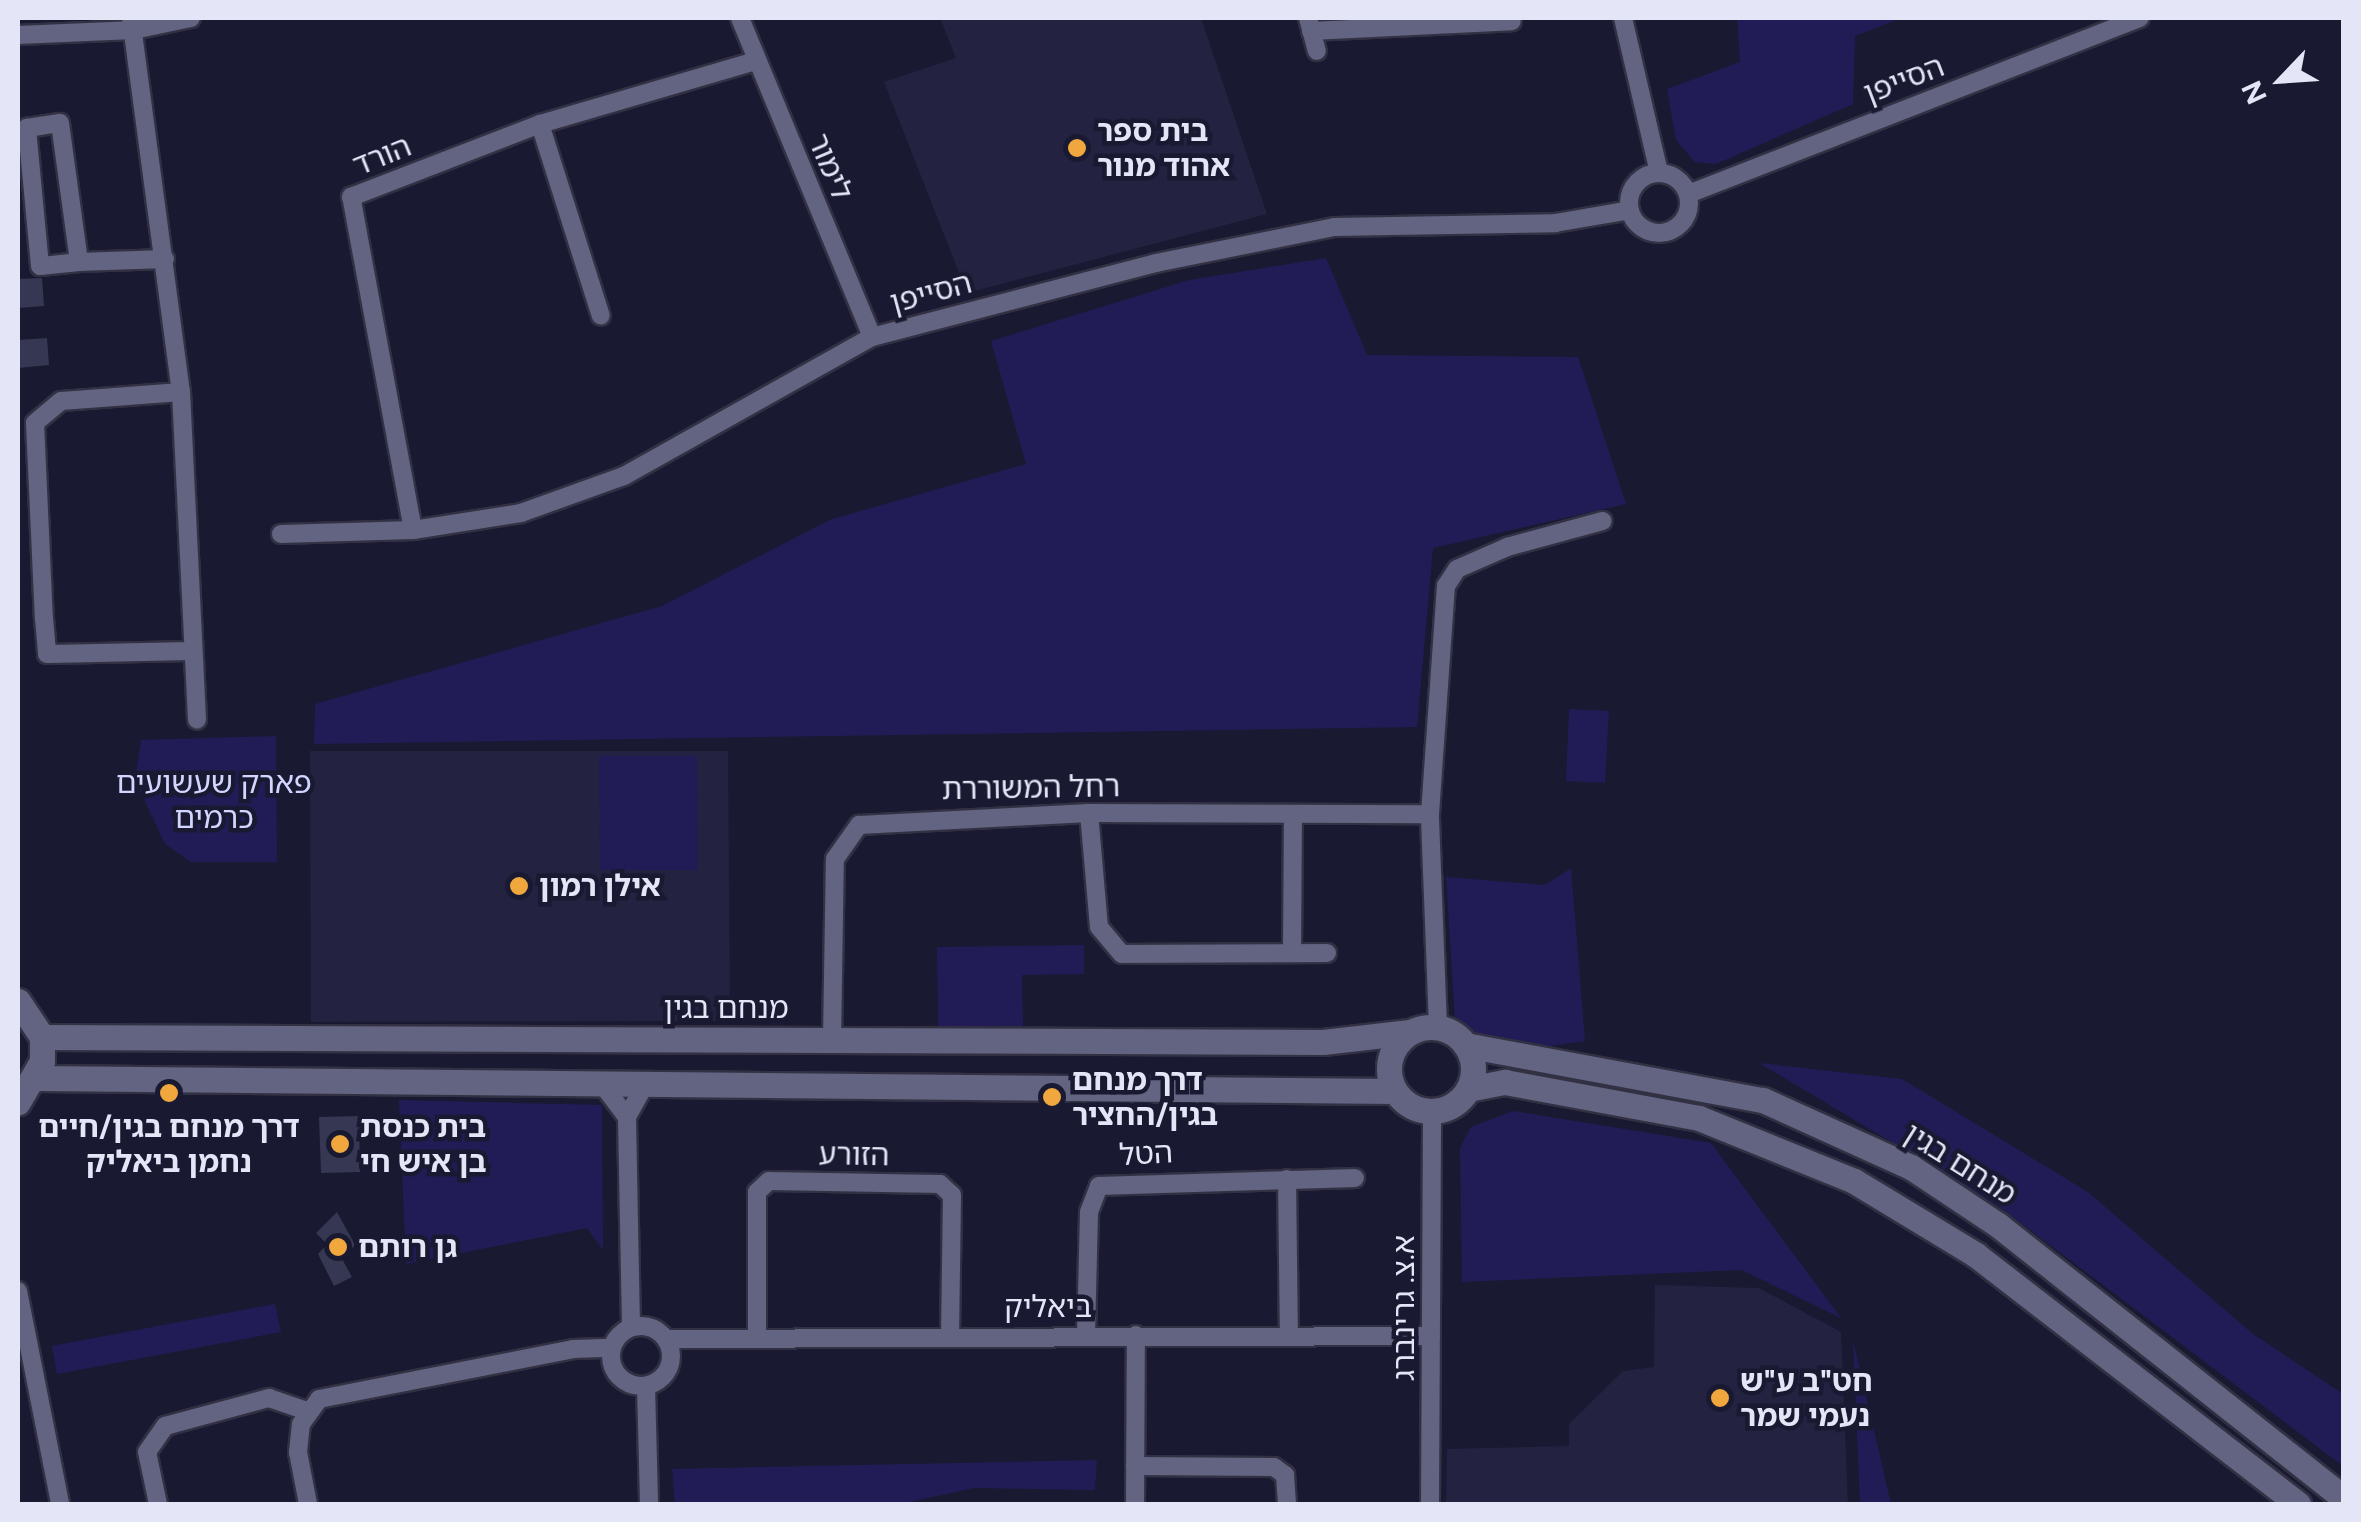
<!DOCTYPE html>
<meta charset="utf-8">
<style>
body{margin:0}
#map{position:relative;width:2361px;height:1522px;overflow:hidden;background:#191931;font-family:Figtree,"Noto Sans Hebrew",sans-serif}
div>[style]{position:absolute}
.built>*{inset:0;background:#232240}
.green>*{inset:0;background:#221c56}
.building>*{inset:0;background:#363752}
.roads{filter:drop-shadow(2px 0 #323144) drop-shadow(-2px 0 #323144) drop-shadow(0 2px #323144) drop-shadow(0 -2px #323144)}
.street>*{height:18px;margin:-9px;padding:0 9px;transform-origin:9px;border-radius:9px;background:#626481}
.street>.ring{margin:-9px;padding:0;box-sizing:content-box;background:none;border:18px solid #626481;border-radius:50%}
.secondary>*{height:25px;margin:-12.5px;padding:0 12.5px;transform-origin:12.5px;border-radius:12.5px;background:#626481}
.secondary>.ring{margin:-12.5px;padding:0;box-sizing:content-box;background:none;border:25px solid #626481;border-radius:50%}
.dots>*{width:28px;height:28px;translate:-50% -50%;box-sizing:border-box;border:5px solid #191931;border-radius:50%}
span{translate:-50% -50%;white-space:nowrap;text-align:center;line-height:1.15;-webkit-text-stroke:9px #191931;paint-order:stroke}
.street-label{font-size:30px;color:#e4e5f6}
.poi-label{font-size:30px;color:#e4e5f6;font-weight:700}
.left{translate:0 -50%;text-align:left}
.park-label{font-size:30px;color:#d2d5fe}
.frame{position:absolute;inset:0;border:20px solid #e4e5f6;pointer-events:none}
.north{position:absolute;left:2231px;top:30px;width:100px;height:100px;-webkit-text-stroke:8px #191931;paint-order:stroke;rotate:245deg;font-size:28px;font-weight:700;line-height:40px;text-align:center;color:#e4e5f6}
.north::after{content:'';display:block;margin:auto;width:35px;height:45px;background:#e4e5f6;clip-path:polygon(50% 0,100% 100%,50% 72%,0 100%)}
</style>
<div id="map">
<div class="built">
<div style="clip-path:polygon(940px 18px,1201px 18px,1267px 214px,967px 293px,884px 82px,956px 58px)"></div>
<div style="clip-path:polygon(310px 751px,728px 751px,730px 1021px,311px 1022px)"></div>
<div style="clip-path:polygon(1655px 1285px,1759px 1288px,1841px 1332px,1848px 1504px,1446px 1504px,1447px 1449px,1569px 1446px,1569px 1424px,1623px 1371px,1654px 1367px)"></div>
</div>
<div class="green">
<div style="clip-path:polygon(1737px 18px,1901px 18px,1855px 36px,1853px 104px,1716px 164px,1695px 162px,1676px 140px,1667px 89px,1740px 62px)"></div>
<div style="clip-path:polygon(1326px 258px,1367px 355px,1578px 357px,1626px 504px,1433px 548px,1417px 727px,314px 744px,315px 704px,662px 606px,832px 519px,1026px 464px,991px 341px,1189px 280px)"></div>
<div style="clip-path:polygon(1569px 709px,1609px 711px,1605px 783px,1566px 781px)"></div>
<div style="clip-path:polygon(276px 736px,277px 862px,191px 862px,165px 844px,135px 780px,141px 740px)"></div>
<div style="clip-path:polygon(599px 756px,697px 756px,698px 870px,600px 870px)"></div>
<div style="clip-path:polygon(1571px 868px,1585px 1041px,1529px 1049px,1481px 1042px,1455px 1019px,1446px 877px,1545px 885px)"></div>
<div style="clip-path:polygon(1084px 945px,1084px 974px,1022px 975px,1023px 1026px,938px 1027px,937px 947px)"></div>
<div style="clip-path:polygon(1759px 1063px,1902px 1079px,2088px 1192px,2253px 1334px,2343px 1394px,2343px 1466px,1997px 1205px)"></div>
<div style="clip-path:polygon(399px 1100px,602px 1105px,603px 1250px,587px 1228px,406px 1264px)"></div>
<div style="clip-path:polygon(1513px 1111px,1711px 1143px,1841px 1318px,1742px 1270px,1462px 1282px,1460px 1148px,1471px 1127px)"></div>
<div style="clip-path:polygon(275px 1304px,281px 1332px,57px 1374px,52px 1346px)"></div>
<div style="clip-path:polygon(1853px 1340px,1891px 1504px,1860px 1504px)"></div>
<div style="clip-path:polygon(1097px 1460px,1095px 1490px,974px 1488px,900px 1504px,675px 1504px,672px 1469px)"></div>
</div>
<div class="building">
<div style="clip-path:polygon(42px 278px,44px 306px,18px 308px,18px 279px)"></div>
<div style="clip-path:polygon(47px 338px,49px 365px,18px 368px,18px 340px)"></div>
<div style="clip-path:polygon(359px 1116px,360px 1172px,321px 1173px,319px 1117px)"></div>
<div style="clip-path:polygon(337px 1212px,355px 1245px,342px 1259px,352px 1277px,334px 1286px,318px 1254px,327px 1244px,316px 1233px)"></div>
</div>
<div class="roads">
<div class="street">
<div style="left:131px;top:18px;width:377px;rotate:82.4deg"></div>
<div style="left:181px;top:392px;width:328px;rotate:87.2deg"></div>
<div style="left:740px;top:18px;width:345px;rotate:67.5deg"></div>
<div style="left:1308px;top:18px;width:34px;rotate:75deg"></div>
<div style="left:1623px;top:18px;width:159px;rotate:76.9deg"></div>
<div style="left:1311px;top:31px;width:201px;rotate:-2.8deg"></div>
<div style="left:18px;top:35px;width:116px;rotate:-2.5deg"></div>
<div style="left:134px;top:30px;width:58px;rotate:-11.9deg"></div>
<div style="left:60px;top:123px;width:140px;rotate:82.2deg"></div>
<div style="left:79px;top:262px;width:39px;rotate:174deg"></div>
<div style="left:40px;top:266px;width:139px;rotate:-95.4deg"></div>
<div style="left:27px;top:128px;width:33px;rotate:-9deg"></div>
<div style="left:540px;top:124px;width:201px;rotate:72.4deg"></div>
<div class="ring" style="left:1629px;top:173px;width:42px;height:42px"></div>
<div style="left:1688px;top:194px;width:485px;rotate:-21.3deg"></div>
<div style="left:79px;top:262px;width:86px;rotate:-2deg"></div>
<div style="left:181px;top:392px;width:120px;rotate:175.7deg"></div>
<div style="left:61px;top:401px;width:34px;rotate:140deg"></div>
<div style="left:35px;top:423px;width:195px;rotate:87.4deg"></div>
<div style="left:44px;top:618px;width:36px;rotate:85deg"></div>
<div style="left:47px;top:654px;width:146px;rotate:-1.2deg"></div>
<div style="left:413px;top:530px;width:339px;rotate:-100.5deg"></div>
<div style="left:351px;top:197px;width:203px;rotate:-21.1deg"></div>
<div style="left:540px;top:124px;width:224px;rotate:-16.3deg"></div>
<div style="left:281px;top:534px;width:132px;rotate:-1.7deg"></div>
<div style="left:413px;top:530px;width:109px;rotate:-8.9deg"></div>
<div style="left:521px;top:513px;width:109px;rotate:-19.8deg"></div>
<div style="left:624px;top:476px;width:284px;rotate:-29.3deg"></div>
<div style="left:872px;top:337px;width:293px;rotate:-14.6deg"></div>
<div style="left:1156px;top:263px;width:182px;rotate:-11.4deg"></div>
<div style="left:1334px;top:227px;width:221px;rotate:-1deg"></div>
<div style="left:1555px;top:223px;width:76px;rotate:-9.8deg"></div>
<div style="left:1089px;top:813px;width:114px;rotate:85deg"></div>
<div style="left:1099px;top:927px;width:35px;rotate:50deg"></div>
<div style="left:1122px;top:954px;width:205px;rotate:-0.3deg"></div>
<div style="left:1292px;top:952px;width:138px;rotate:-89.6deg"></div>
<div style="left:1438px;top:1027px;width:213px;rotate:-92.2deg"></div>
<div style="left:1430px;top:814px;width:229px;rotate:-86deg"></div>
<div style="left:1446px;top:586px;width:20px;rotate:-57deg"></div>
<div style="left:1457px;top:569px;width:55px;rotate:-23.7deg"></div>
<div style="left:1507px;top:547px;width:99px;rotate:-15.2deg"></div>
<div style="left:832px;top:1041px;width:182px;rotate:-89.1deg"></div>
<div style="left:835px;top:859px;width:42px;rotate:-54.8deg"></div>
<div style="left:859px;top:825px;width:230px;rotate:-3deg"></div>
<div style="left:1089px;top:813px;width:341px;rotate:0.2deg"></div>
<div style="left:605px;top:1088px;width:36px;rotate:53deg"></div>
<div style="left:1287px;top:1179px;width:157px;rotate:89.3deg"></div>
<div style="left:18px;top:1291px;width:217px;rotate:78.8deg"></div>
<div class="ring" style="left:611px;top:1326px;width:42px;height:42px"></div>
<div style="left:631px;top:1327px;width:210px;rotate:-91.1deg"></div>
<div style="left:627px;top:1117px;width:33px;rotate:-61deg"></div>
<div style="left:757px;top:1334px;width:142px;rotate:-90deg"></div>
<div style="left:757px;top:1192px;width:16px;rotate:-43deg"></div>
<div style="left:769px;top:1181px;width:171px;rotate:1deg"></div>
<div style="left:940px;top:1184px;width:16px;rotate:43deg"></div>
<div style="left:952px;top:1195px;width:139px;rotate:90.8deg"></div>
<div style="left:1086px;top:1335px;width:123px;rotate:-88.6deg"></div>
<div style="left:1089px;top:1212px;width:28px;rotate:-69deg"></div>
<div style="left:1099px;top:1186px;width:256px;rotate:-1.8deg"></div>
<div style="left:666px;top:1339px;width:765px;rotate:-0.22deg"></div>
<div style="left:646px;top:1386px;width:118px;rotate:88.5deg"></div>
<div style="left:1135px;top:1466px;width:139px;rotate:0.4deg"></div>
<div style="left:1274px;top:1467px;width:14px;rotate:36deg"></div>
<div style="left:1285px;top:1475px;width:29px;rotate:86deg"></div>
<div style="left:158px;top:1504px;width:53px;rotate:-101.9deg"></div>
<div style="left:147px;top:1452px;width:32px;rotate:-55deg"></div>
<div style="left:165px;top:1426px;width:108px;rotate:-15.1deg"></div>
<div style="left:269px;top:1398px;width:40px;rotate:18.9deg"></div>
<div style="left:308px;top:1504px;width:53px;rotate:-100.9deg"></div>
<div style="left:298px;top:1452px;width:28px;rotate:-84deg"></div>
<div style="left:301px;top:1424px;width:31px;rotate:-54deg"></div>
<div style="left:319px;top:1399px;width:259px;rotate:-11.1deg"></div>
<div style="left:573px;top:1349px;width:38px;rotate:-2deg"></div>
<div style="left:1135px;top:1504px;width:169px;rotate:-89.7deg"></div>
<div style="left:1430px;top:1504px;width:392px;rotate:-89.7deg"></div>
</div>
<div class="secondary">
<div style="left:18px;top:1001px;width:43px;rotate:56.3deg"></div>
<div style="left:42px;top:1037px;width:24px;rotate:90deg"></div>
<div style="left:42px;top:1061px;width:48px;rotate:120.3deg"></div>
<div class="ring" style="left:1389px;top:1027px;width:59px;height:59px"></div>
<div style="left:42px;top:1037px;width:1281px;rotate:0.22deg"></div>
<div style="left:1323px;top:1042px;width:87px;rotate:-6.6deg"></div>
<div style="left:1465px;top:1045px;width:303px;rotate:10.5deg"></div>
<div style="left:1763px;top:1100px;width:162px;rotate:24.4deg"></div>
<div style="left:1911px;top:1167px;width:105px;rotate:33.7deg"></div>
<div style="left:1998px;top:1225px;width:441px;rotate:38.3deg"></div>
<div style="left:37px;top:1078px;width:1357px;rotate:0.55deg"></div>
<div style="left:1468px;top:1089px;width:38px;rotate:-11deg"></div>
<div style="left:1505px;top:1082px;width:197px;rotate:10.5deg"></div>
<div style="left:1699px;top:1118px;width:167px;rotate:22.1deg"></div>
<div style="left:1854px;top:1181px;width:143px;rotate:31.2deg"></div>
<div style="left:1976px;top:1255px;width:407px;rotate:37.7deg"></div>
</div>
</div>
<div class="dots">
<div style="left:1077px;top:148px;background:#efa73e"></div>
<div style="left:519px;top:886px;background:#efa73e"></div>
<div style="left:169px;top:1093px;background:#efa73e"></div>
<div style="left:1052px;top:1097px;background:#efa73e"></div>
<div style="left:340px;top:1144px;background:#efa73e"></div>
<div style="left:338px;top:1247px;background:#efa73e"></div>
<div style="left:1720px;top:1398px;background:#efa73e"></div>
</div>
<div class="street-label">
<span style="left:1904px;top:80px;rotate:-21deg">הסייפן</span>
<span style="left:382px;top:156px;rotate:-22deg">הורד</span>
<span style="left:830px;top:167px;rotate:67deg">לימור</span>
<span style="left:931px;top:293px;rotate:-15deg">הסייפן</span>
<span style="left:1031px;top:788px;rotate:-1deg">רחל המשוררת</span>
<span style="left:726px;top:1008px">מנחם בגין</span>
<span style="left:1146px;top:1154px;rotate:-3deg">הטל</span>
<span style="left:854px;top:1155px;rotate:1deg">הזורע</span>
<span style="left:1960px;top:1164px;rotate:32deg">מנחם בגין</span>
<span style="left:1048px;top:1307px">ביאליק</span>
<span style="left:1404px;top:1308px;rotate:-90deg">א.צ. גרינברג</span>
</div>
<div class="poi-label">
<span class="left" style="left:1097px;top:148px">בית ספר<br>אהוד מנור</span>
<span class="left" style="left:539px;top:886px">אילן רמון</span>
<span class="left" style="left:1072px;top:1097px">דרך מנחם<br>בגין/החציר</span>
<span style="left:169px;top:1144px">דרך מנחם בגין/חיים<br>נחמן ביאליק</span>
<span class="left" style="left:360px;top:1144px">בית כנסת<br>בן איש חי</span>
<span class="left" style="left:358px;top:1247px">גן רותם</span>
<span class="left" style="left:1740px;top:1398px">חט"ב ע"ש<br>נעמי שמר</span>
</div>
<div class="park-label">
<span style="left:214px;top:800px">פארק שעשועים<br>כרמים</span>
</div>
<div class="frame"></div>
<div class="north">N</div>
</div>
